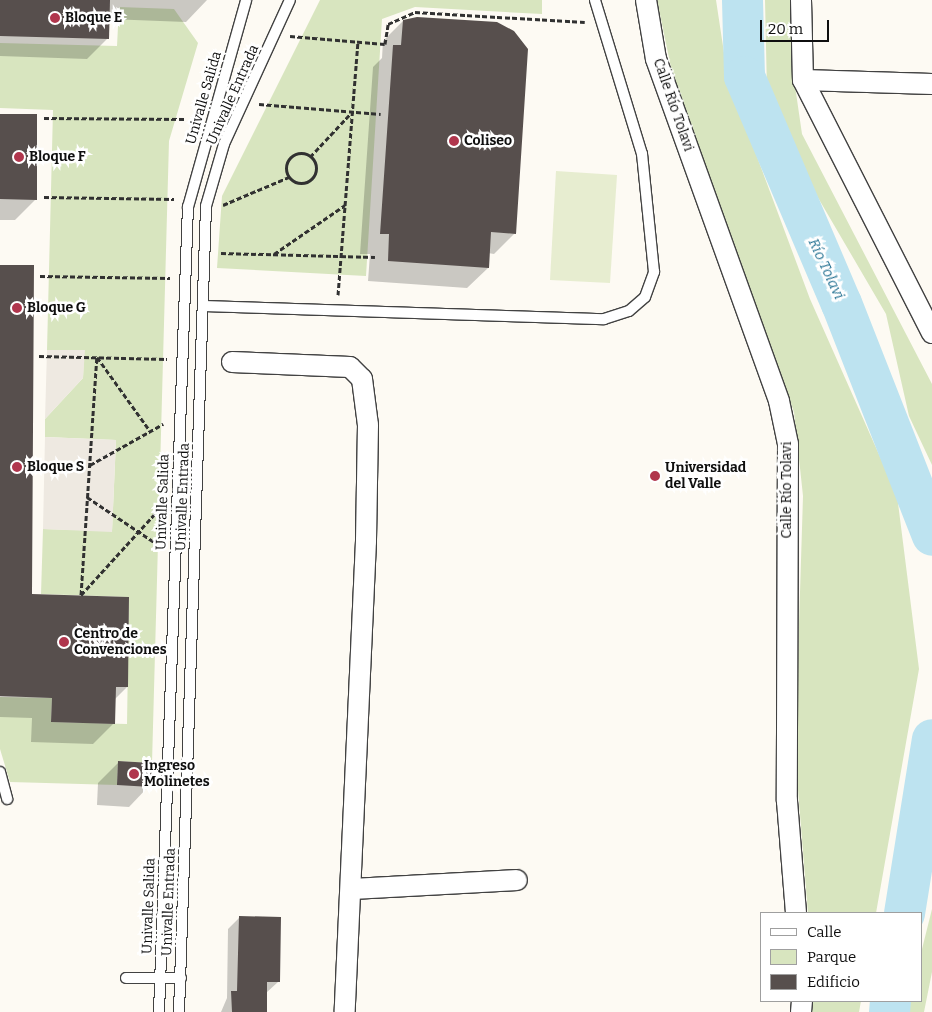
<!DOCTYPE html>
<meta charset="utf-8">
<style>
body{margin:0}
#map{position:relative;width:932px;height:1012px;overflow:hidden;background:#fdfaf3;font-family:Bitter,serif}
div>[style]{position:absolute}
.green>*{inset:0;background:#d8e5bf}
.pitch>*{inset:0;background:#e7edd0}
.plaza>*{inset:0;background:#eee9e1}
.shadow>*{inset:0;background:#0003}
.river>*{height:41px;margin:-20.5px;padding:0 20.5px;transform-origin:20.5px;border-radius:20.5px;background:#bde3f0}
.building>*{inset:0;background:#574f4d}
.path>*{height:3px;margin-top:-1.5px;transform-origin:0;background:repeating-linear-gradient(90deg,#313131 0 5px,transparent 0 7.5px)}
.path>.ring{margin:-1.5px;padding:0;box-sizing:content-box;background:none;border:3px solid #313131;border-radius:50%}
.roads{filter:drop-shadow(1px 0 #424242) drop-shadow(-1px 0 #424242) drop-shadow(0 1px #424242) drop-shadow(0 -1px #424242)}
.service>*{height:10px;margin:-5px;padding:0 5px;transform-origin:5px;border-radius:5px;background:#fff}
.minor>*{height:20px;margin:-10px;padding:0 10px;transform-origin:10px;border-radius:10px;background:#fff}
.dots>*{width:14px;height:14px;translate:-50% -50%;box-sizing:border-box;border:2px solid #fff;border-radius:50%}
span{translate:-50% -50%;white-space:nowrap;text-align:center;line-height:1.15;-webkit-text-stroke:5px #fff;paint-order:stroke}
.poi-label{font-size:14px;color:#0f0f0f;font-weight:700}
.left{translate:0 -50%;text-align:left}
.street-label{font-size:14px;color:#0f0f0f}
.water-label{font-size:15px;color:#267393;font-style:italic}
.legend{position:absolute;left:760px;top:912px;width:162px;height:90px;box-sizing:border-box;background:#fff;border:1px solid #9f9f9f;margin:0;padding:6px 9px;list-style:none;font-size:15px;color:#0f0f0f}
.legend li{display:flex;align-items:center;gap:10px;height:25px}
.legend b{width:25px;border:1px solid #9f9f9f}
.scale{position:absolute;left:760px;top:20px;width:69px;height:22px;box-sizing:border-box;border:2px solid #0f0f0f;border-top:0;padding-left:6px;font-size:15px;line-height:18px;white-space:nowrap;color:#0f0f0f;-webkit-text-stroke:4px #fff;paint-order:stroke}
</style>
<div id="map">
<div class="green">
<div style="clip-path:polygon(320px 0,542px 0,542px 14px,415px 7px,382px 19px,366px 276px,217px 268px,222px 196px)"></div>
<div style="clip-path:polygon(657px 0,716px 0,728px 79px,810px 299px,897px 495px,919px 669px,876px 913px,808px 913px,795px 753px,803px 496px,794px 412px,673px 77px)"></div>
<div style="clip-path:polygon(765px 0,794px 0,794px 79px,802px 134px,932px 384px,932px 465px,909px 416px,886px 314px,796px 160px,767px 92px)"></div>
<div style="clip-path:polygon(119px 7px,174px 9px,198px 43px,169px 141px,152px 763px,118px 761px,117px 785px,10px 782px,0 749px,0 697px,52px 698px,51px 722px,127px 724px,129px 597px,41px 594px,43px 529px,112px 531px,116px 440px,45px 437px,45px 419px,83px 378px,84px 351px,47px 350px,53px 110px,0 108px,0 43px,117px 46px)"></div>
<div style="clip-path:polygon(932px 909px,932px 972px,924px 1012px,906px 1012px,909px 1001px,921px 1001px,921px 953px)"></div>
<div style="clip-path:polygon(813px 1001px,861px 1001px,859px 1012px,812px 1012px)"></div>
</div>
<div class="pitch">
<div style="clip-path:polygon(556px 171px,617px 175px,610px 283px,550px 280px)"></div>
</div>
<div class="plaza">
<div style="clip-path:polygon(47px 350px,85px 350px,83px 378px,45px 419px)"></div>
<div style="clip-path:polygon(45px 437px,116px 440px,112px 532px,43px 529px)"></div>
</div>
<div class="shadow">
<div style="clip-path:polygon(0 0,207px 0,186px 22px,108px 19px,108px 38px,87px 59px,0 56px)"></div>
<div style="clip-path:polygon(403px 21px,515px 233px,494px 254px,488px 253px,488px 268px,467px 288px,368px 281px,370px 254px,360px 254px,373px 67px,382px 58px,383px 41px)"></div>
<div style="clip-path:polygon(0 115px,36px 199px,15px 220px,0 220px)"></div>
<div style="clip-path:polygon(0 266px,30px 595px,127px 687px,114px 700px,114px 723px,93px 744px,31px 742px,32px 718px,0 717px)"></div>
<div style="clip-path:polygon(119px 762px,149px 786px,129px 807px,97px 805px,98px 783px)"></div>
<div style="clip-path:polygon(239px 918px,278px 982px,266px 993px,266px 1012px,221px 1012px,227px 998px,228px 929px)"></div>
</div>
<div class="river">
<div style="left:742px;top:0;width:76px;rotate:88.5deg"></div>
<div style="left:744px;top:76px;width:247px;rotate:66.9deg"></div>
<div style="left:841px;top:303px;width:249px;rotate:68.6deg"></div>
<div style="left:904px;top:913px;width:176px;rotate:-80.9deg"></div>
<div style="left:889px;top:1012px;width:11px;rotate:-85deg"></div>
</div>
<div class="building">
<div style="clip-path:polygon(0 0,110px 0,109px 39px,0 36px)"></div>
<div style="clip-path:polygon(417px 17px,497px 22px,514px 31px,528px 49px,516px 234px,491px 232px,489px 268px,388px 261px,389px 234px,380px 234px,393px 45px,401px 45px,403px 20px)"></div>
<div style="clip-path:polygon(0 114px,37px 114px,37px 200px,0 199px)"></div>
<div style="clip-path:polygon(0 265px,34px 265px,32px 594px,129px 597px,128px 687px,116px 687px,115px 724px,51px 722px,52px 698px,0 696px)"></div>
<div style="clip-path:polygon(118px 761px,152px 763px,151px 787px,117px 785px)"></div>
<div style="clip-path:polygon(239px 916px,281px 917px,280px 982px,267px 982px,267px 1012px,232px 1012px,231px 991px,237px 991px)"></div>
</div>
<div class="path">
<div style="left:290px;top:36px;width:95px;rotate:4.8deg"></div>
<div style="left:385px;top:44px;width:20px;rotate:-81deg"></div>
<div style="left:388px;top:24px;width:30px;rotate:-24deg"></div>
<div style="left:415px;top:12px;width:170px;rotate:3.4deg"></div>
<div style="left:259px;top:104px;width:122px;rotate:4.7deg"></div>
<div style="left:44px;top:118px;width:141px;rotate:0.4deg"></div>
<div class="ring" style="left:286px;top:153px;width:27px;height:27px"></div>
<div style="left:310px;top:157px;width:62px;rotate:-47deg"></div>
<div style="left:44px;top:197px;width:130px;rotate:0.9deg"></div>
<div style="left:223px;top:205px;width:72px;rotate:-23deg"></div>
<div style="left:221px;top:253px;width:154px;rotate:1.5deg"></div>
<div style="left:274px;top:254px;width:86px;rotate:-34.6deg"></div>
<div style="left:40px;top:276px;width:130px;rotate:0.9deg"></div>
<div style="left:338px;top:295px;width:254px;rotate:-85.5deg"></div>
<div style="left:39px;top:356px;width:128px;rotate:1.3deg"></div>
<div style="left:97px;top:357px;width:91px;rotate:54.4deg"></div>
<div style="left:90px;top:465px;width:84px;rotate:-29.3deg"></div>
<div style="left:87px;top:497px;width:88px;rotate:33.9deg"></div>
<div style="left:81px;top:595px;width:239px;rotate:-86.2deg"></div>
<div style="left:81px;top:595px;width:119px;rotate:-47.7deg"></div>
</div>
<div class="roads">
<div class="service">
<div style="left:204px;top:306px;width:400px;rotate:1.9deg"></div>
<div style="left:604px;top:319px;width:26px;rotate:-18deg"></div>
<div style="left:629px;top:311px;width:21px;rotate:-41deg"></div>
<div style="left:645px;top:297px;width:27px;rotate:-70deg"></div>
<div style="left:654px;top:272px;width:119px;rotate:-95.8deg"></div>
<div style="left:642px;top:154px;width:161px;rotate:-107deg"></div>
<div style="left:0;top:772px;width:28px;rotate:75deg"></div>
<div style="left:126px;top:978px;width:55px"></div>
<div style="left:159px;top:1012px;width:806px;rotate:-87.94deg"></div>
<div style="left:188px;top:207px;width:215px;rotate:-74.3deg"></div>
<div style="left:179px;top:1012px;width:806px;rotate:-88.08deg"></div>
<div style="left:206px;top:206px;width:65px;rotate:-73.8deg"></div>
<div style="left:224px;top:144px;width:158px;rotate:-65.4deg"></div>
</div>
<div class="minor">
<div style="left:646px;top:0;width:60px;rotate:80.4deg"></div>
<div style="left:656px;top:59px;width:363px;rotate:70.2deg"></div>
<div style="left:779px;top:401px;width:44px;rotate:78.2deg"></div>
<div style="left:788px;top:444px;width:357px;rotate:90.2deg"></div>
<div style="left:787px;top:801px;width:112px;rotate:85.4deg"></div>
<div style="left:801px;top:0;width:80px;rotate:88.6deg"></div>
<div style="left:803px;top:80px;width:284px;rotate:63deg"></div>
<div style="left:803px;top:80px;width:129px;rotate:1.8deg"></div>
<div style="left:232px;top:362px;width:118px;rotate:2.4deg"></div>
<div style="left:350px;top:367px;width:17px;rotate:45deg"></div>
<div style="left:362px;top:379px;width:46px;rotate:82.6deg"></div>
<div style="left:368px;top:425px;width:116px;rotate:91deg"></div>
<div style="left:366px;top:541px;width:471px;rotate:92.6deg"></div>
<div style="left:353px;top:889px;width:164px;rotate:-3.1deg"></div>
<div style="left:801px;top:1012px;width:11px;rotate:-85deg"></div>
</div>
</div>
<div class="dots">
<div style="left:55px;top:18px;background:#b0364d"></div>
<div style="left:454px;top:141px;background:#b0364d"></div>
<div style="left:19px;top:157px;background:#b0364d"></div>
<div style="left:17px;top:308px;background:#b0364d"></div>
<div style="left:17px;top:467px;background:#b0364d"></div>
<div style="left:655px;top:476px;background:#b0364d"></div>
<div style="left:64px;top:642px;background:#b0364d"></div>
<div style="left:134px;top:774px;background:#b0364d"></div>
</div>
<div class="poi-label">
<span class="left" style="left:65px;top:18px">Bloque E</span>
<span class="left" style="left:464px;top:141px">Coliseo</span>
<span class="left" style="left:29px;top:157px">Bloque F</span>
<span class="left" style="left:27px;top:308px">Bloque G</span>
<span class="left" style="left:27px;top:467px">Bloque S</span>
<span class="left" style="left:665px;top:476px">Universidad<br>del Valle</span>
<span class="left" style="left:74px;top:642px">Centro de<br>Convenciones</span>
<span class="left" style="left:144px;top:774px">Ingreso<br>Molinetes</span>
</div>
<div class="street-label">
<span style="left:233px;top:95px;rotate:-66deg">Univalle Entrada</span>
<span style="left:204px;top:98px;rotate:-74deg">Univalle Salida</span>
<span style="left:673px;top:105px;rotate:71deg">Calle Río Tolavi</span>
<span style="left:787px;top:490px;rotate:-90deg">Calle Río Tolavi</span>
<span style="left:183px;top:497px;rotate:-88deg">Univalle Entrada</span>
<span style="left:163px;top:502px;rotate:-88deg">Univalle Salida</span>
<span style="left:169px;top:902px;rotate:-88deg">Univalle Entrada</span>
<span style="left:149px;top:906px;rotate:-88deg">Univalle Salida</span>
</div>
<div class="water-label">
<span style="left:826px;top:269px;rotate:65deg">Río Tolavi</span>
</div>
<ul class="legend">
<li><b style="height:6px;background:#fff"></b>Calle</li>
<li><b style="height:14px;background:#d8e5bf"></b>Parque</li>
<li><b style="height:14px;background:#574f4d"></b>Edificio</li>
</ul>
<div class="scale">20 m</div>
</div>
